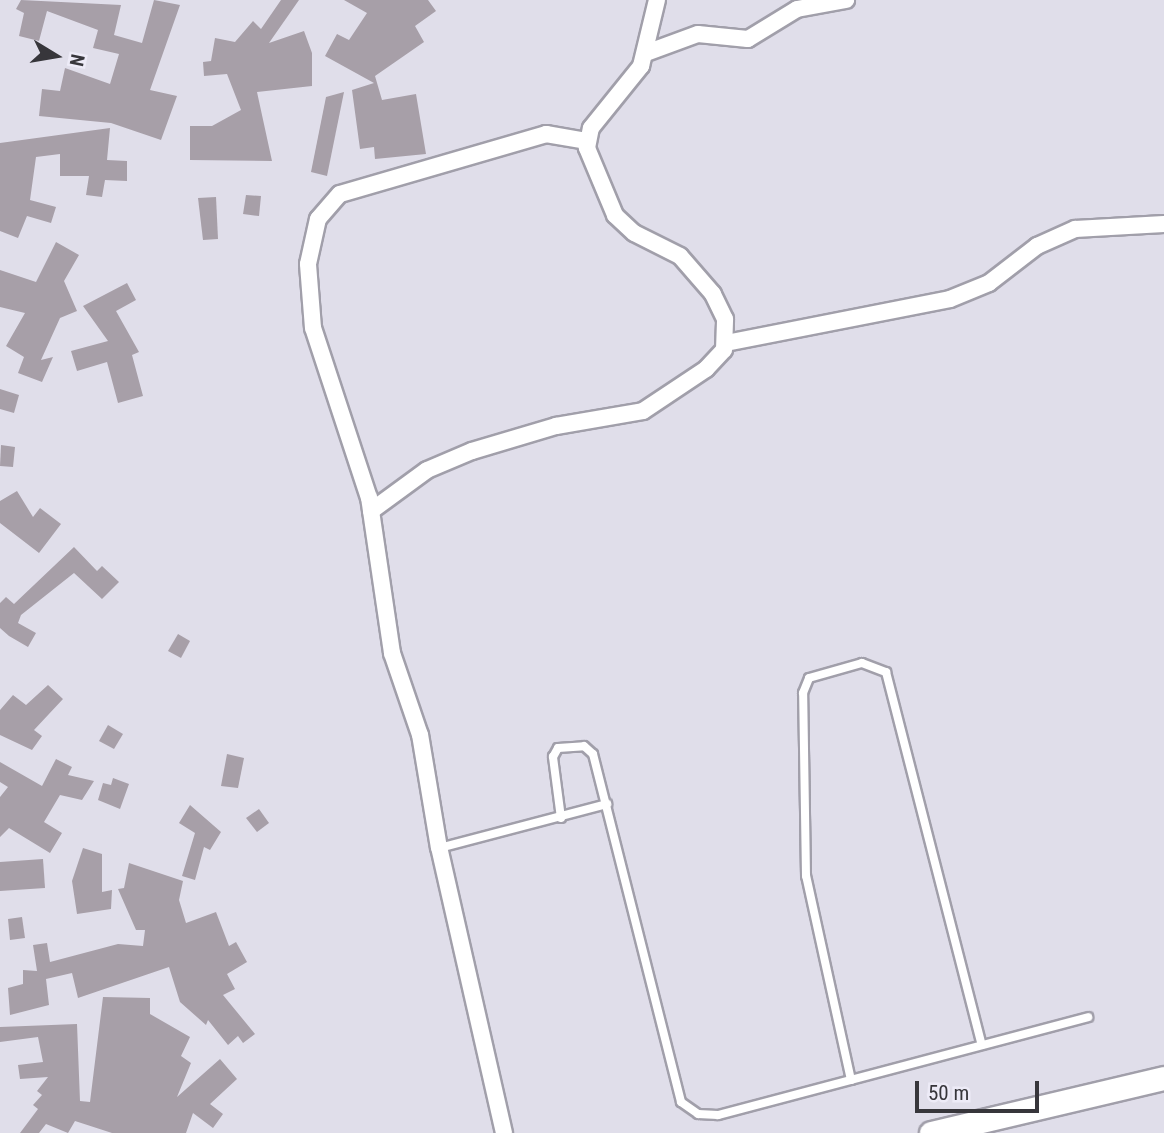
<!DOCTYPE html>
<style>
body{margin:0}
#map{position:relative;width:1164px;height:1133px;overflow:hidden;background:#e0deea;font-family:"Roboto Condensed",sans-serif}
div>[style]{position:absolute}
.building>*{inset:0;background:#a79fa8}
.roads{filter:drop-shadow(2px 0 #a19faa) drop-shadow(-2px 0 #a19faa) drop-shadow(0 2px #a19faa) drop-shadow(0 -2px #a19faa)}
.lane>*{height:8px;margin:-4px;padding:0 4px;transform-origin:4px;border-radius:4px;background:#fff}
.street>*{height:16px;margin:-8px;padding:0 8px;transform-origin:8px;border-radius:8px;background:#fff}
.secondary>*{height:23px;margin:-11.5px;padding:0 11.5px;transform-origin:11.5px;border-radius:11.5px;background:#fff}
span{translate:-50% -50%;white-space:nowrap;text-align:center;line-height:1.15;-webkit-text-stroke:5px #edebf7;paint-order:stroke}
.north{position:absolute;left:21px;top:21px;width:70px;height:70px;-webkit-text-stroke:5px #edebf7;paint-order:stroke;rotate:101deg;font-size:19px;font-weight:700;line-height:28px;text-align:center;color:#37363b}
.north::after{content:'';display:block;margin:auto;width:24px;height:32px;background:#37363b;clip-path:polygon(50% 0,100% 100%,50% 72%,0 100%)}
.scale{position:absolute;left:915px;top:1081px;width:124px;height:32px;box-sizing:border-box;border:4px solid #37363b;border-top:0;padding-left:9px;font-size:21px;line-height:24px;white-space:nowrap;color:#37363b;-webkit-text-stroke:5px #edebf7;paint-order:stroke}
</style>
<div id="map">
<div class="building">
<div style="clip-path:polygon(21px 0,121px 5px,114px 35px,142px 43px,154px 0,180px 5px,150px 90px,177px 96px,161px 140px,111px 123px,39px 116px,42px 89px,60px 91px,65px 68px,110px 84px,119px 54px,93px 48px,98px 30px,47px 11px,39px 41px,19px 36px,24px 13px,16px 9px)"></div>
<div style="clip-path:polygon(281px 0,299px 0,269px 43px,304px 31px,312px 53px,312px 86px,257px 92px,272px 161px,190px 160px,190px 126px,212px 126px,241px 110px,227px 74px,204px 76px,203px 62px,211px 61px,215px 38px,235px 42px,253px 21px,261px 29px)"></div>
<div style="clip-path:polygon(344px 0,428px 0,436px 11px,415px 26px,424px 42px,375px 76px,382px 100px,416px 94px,426px 154px,375px 159px,374px 147px,360px 149px,352px 90px,374px 83px,325px 56px,337px 34px,349px 40px,367px 13px)"></div>
<div style="clip-path:polygon(344px 92px,327px 176px,311px 172px,326px 97px)"></div>
<div style="clip-path:polygon(110px 128px,107px 160px,127px 161px,127px 181px,105px 180px,102px 197px,86px 195px,89px 176px,60px 176px,60px 154px,36px 157px,30px 200px,56px 207px,51px 223px,27px 216px,18px 238px,0 231px,0 143px)"></div>
<div style="clip-path:polygon(246px 195px,261px 196px,259px 216px,243px 214px)"></div>
<div style="clip-path:polygon(216px 197px,218px 239px,203px 240px,198px 198px)"></div>
<div style="clip-path:polygon(56px 242px,79px 255px,64px 281px,77px 311px,60px 318px,41px 360px,53px 357px,42px 382px,18px 373px,24px 357px,6px 346px,25px 313px,0 307px,0 270px,36px 282px)"></div>
<div style="clip-path:polygon(127px 283px,136px 300px,116px 311px,139px 352px,132px 355px,143px 396px,118px 403px,107px 362px,77px 371px,71px 351px,108px 341px,83px 306px)"></div>
<div style="clip-path:polygon(0 389px,19px 395px,14px 413px,0 409px)"></div>
<div style="clip-path:polygon(1px 445px,15px 447px,13px 467px,0 466px)"></div>
<div style="clip-path:polygon(17px 491px,33px 517px,40px 508px,61px 524px,39px 553px,0 523px,0 501px)"></div>
<div style="clip-path:polygon(74px 547px,97px 571px,102px 566px,119px 582px,102px 599px,74px 573px,21px 615px,18px 623px,36px 633px,28px 647px,9px 636px,0 628px,0 603px,6px 597px,14px 604px)"></div>
<div style="clip-path:polygon(178px 634px,190px 641px,181px 658px,168px 651px)"></div>
<div style="clip-path:polygon(48px 685px,63px 699px,34px 730px,42px 736px,32px 750px,0 735px,0 710px,13px 695px,26px 705px)"></div>
<div style="clip-path:polygon(108px 725px,123px 734px,114px 749px,99px 741px)"></div>
<div style="clip-path:polygon(227px 754px,244px 758px,238px 788px,221px 786px)"></div>
<div style="clip-path:polygon(56px 759px,72px 767px,68px 775px,94px 781px,82px 800px,60px 795px,44px 822px,62px 833px,50px 853px,9px 828px,0 837px,0 797px,8px 787px,0 782px,0 762px,42px 786px)"></div>
<div style="clip-path:polygon(113px 778px,129px 784px,120px 809px,98px 800px,103px 783px,111px 785px)"></div>
<div style="clip-path:polygon(190px 805px,221px 832px,210px 850px,204px 847px,195px 880px,182px 876px,195px 833px,179px 823px)"></div>
<div style="clip-path:polygon(259px 809px,269px 823px,257px 832px,246px 818px)"></div>
<div style="clip-path:polygon(83px 848px,102px 854px,102px 892px,112px 890px,111px 909px,77px 914px,72px 881px)"></div>
<div style="clip-path:polygon(43px 859px,45px 888px,0 891px,0 862px)"></div>
<div style="clip-path:polygon(129px 863px,183px 881px,179px 900px,186px 923px,216px 912px,229px 946px,236px 942px,247px 962px,227px 974px,235px 989px,223px 995px,255px 1034px,243px 1043px,238px 1036px,228px 1045px,208px 1020px,206px 1025px,180px 1002px,169px 967px,78px 998px,72px 973px,46px 979px,49px 1005px,10px 1015px,8px 988px,23px 984px,23px 970px,37px 971px,33px 945px,47px 943px,50px 962px,118px 944px,143px 946px,145px 930px,136px 930px,118px 889px,124px 888px)"></div>
<div style="clip-path:polygon(22px 917px,25px 938px,10px 940px,8px 919px)"></div>
<div style="clip-path:polygon(103px 997px,150px 998px,150px 1014px,190px 1037px,181px 1056px,191px 1063px,177px 1097px,220px 1059px,237px 1079px,210px 1104px,223px 1114px,213px 1128px,193px 1113px,186px 1133px,112px 1133px,75px 1121px,68px 1133px,46px 1124px,39px 1133px,20px 1133px,38px 1109px,33px 1105px,42px 1095px,37px 1091px,48px 1077px,20px 1079px,18px 1065px,43px 1062px,38px 1037px,0 1042px,0 1027px,77px 1024px,80px 1101px,90px 1102px)"></div>
</div>
<div class="roads">
<div class="lane">
<div style="left:561px;top:818px;width:62px;rotate:-97.5deg"></div>
<div style="left:553px;top:757px;width:10px;rotate:-61deg"></div>
<div style="left:558px;top:748px;width:26px;rotate:-4deg"></div>
<div style="left:584px;top:746px;width:12px;rotate:42deg"></div>
<div style="left:593px;top:754px;width:359px;rotate:75.8deg"></div>
<div style="left:681px;top:1102px;width:21px;rotate:35deg"></div>
<div style="left:698px;top:1114px;width:20px;rotate:3deg"></div>
<div style="left:718px;top:1115px;width:383px;rotate:-14.8deg"></div>
<div style="left:439px;top:848px;width:174px;rotate:-14.7deg"></div>
<div style="left:851px;top:1080px;width:209px;rotate:-102.4deg"></div>
<div style="left:806px;top:876px;width:183px;rotate:-90.9deg"></div>
<div style="left:803px;top:693px;width:16px;rotate:-68deg"></div>
<div style="left:809px;top:678px;width:55px;rotate:-15.8deg"></div>
<div style="left:862px;top:663px;width:26px;rotate:21deg"></div>
<div style="left:886px;top:672px;width:385px;rotate:75.6deg"></div>
</div>
<div class="street">
<div style="left:646px;top:53px;width:55px;rotate:-20.1deg"></div>
<div style="left:698px;top:34px;width:50px;rotate:5.7deg"></div>
<div style="left:748px;top:39px;width:57px;rotate:-31.5deg"></div>
<div style="left:797px;top:9px;width:50px;rotate:-10.4deg"></div>
<div style="left:726px;top:343px;width:228px;rotate:-11.1deg"></div>
<div style="left:950px;top:299px;width:42px;rotate:-22.3deg"></div>
<div style="left:989px;top:283px;width:61px;rotate:-37.6deg"></div>
<div style="left:1037px;top:246px;width:42px;rotate:-24.1deg"></div>
<div style="left:1075px;top:229px;width:89px;rotate:-3.2deg"></div>
<div style="left:371px;top:511px;width:69px;rotate:-36.2deg"></div>
<div style="left:427px;top:470px;width:49px;rotate:-22.9deg"></div>
<div style="left:472px;top:451px;width:88px;rotate:-16.6deg"></div>
<div style="left:556px;top:426px;width:88px;rotate:-9.8deg"></div>
<div style="left:643px;top:411px;width:76px;rotate:-33.7deg"></div>
<div style="left:706px;top:369px;width:26px;rotate:-47deg"></div>
<div style="left:724px;top:350px;width:31px;rotate:-88deg"></div>
<div style="left:725px;top:319px;width:28px;rotate:-116deg"></div>
<div style="left:713px;top:294px;width:50px;rotate:-131deg"></div>
<div style="left:680px;top:256px;width:51px;rotate:-153.4deg"></div>
<div style="left:634px;top:233px;width:26px;rotate:-137deg"></div>
<div style="left:615px;top:215px;width:73px;rotate:-112.7deg"></div>
<div style="left:587px;top:148px;width:20px;rotate:-79deg"></div>
<div style="left:591px;top:128px;width:80px;rotate:-51.1deg"></div>
<div style="left:641px;top:66px;width:68px;rotate:-76.4deg"></div>
<div style="left:504px;top:1133px;width:292px;rotate:-102.8deg"></div>
<div style="left:439px;top:848px;width:115px;rotate:-99.5deg"></div>
<div style="left:420px;top:735px;width:87px;rotate:-108.9deg"></div>
<div style="left:392px;top:653px;width:157px;rotate:-98.4deg"></div>
<div style="left:369px;top:498px;width:179px;rotate:-108.2deg"></div>
<div style="left:313px;top:328px;width:64px;rotate:-94.5deg"></div>
<div style="left:308px;top:264px;width:46px;rotate:-77.5deg"></div>
<div style="left:318px;top:219px;width:33px;rotate:-49deg"></div>
<div style="left:340px;top:194px;width:215px;rotate:-16.2deg"></div>
<div style="left:546px;top:134px;width:42px;rotate:9.7deg"></div>
</div>
<div class="secondary">
<div style="left:931px;top:1133px;width:239px;rotate:-13.3deg"></div>
</div>
</div>
<div class="north">N</div>
<div class="scale">50 m</div>
</div>
